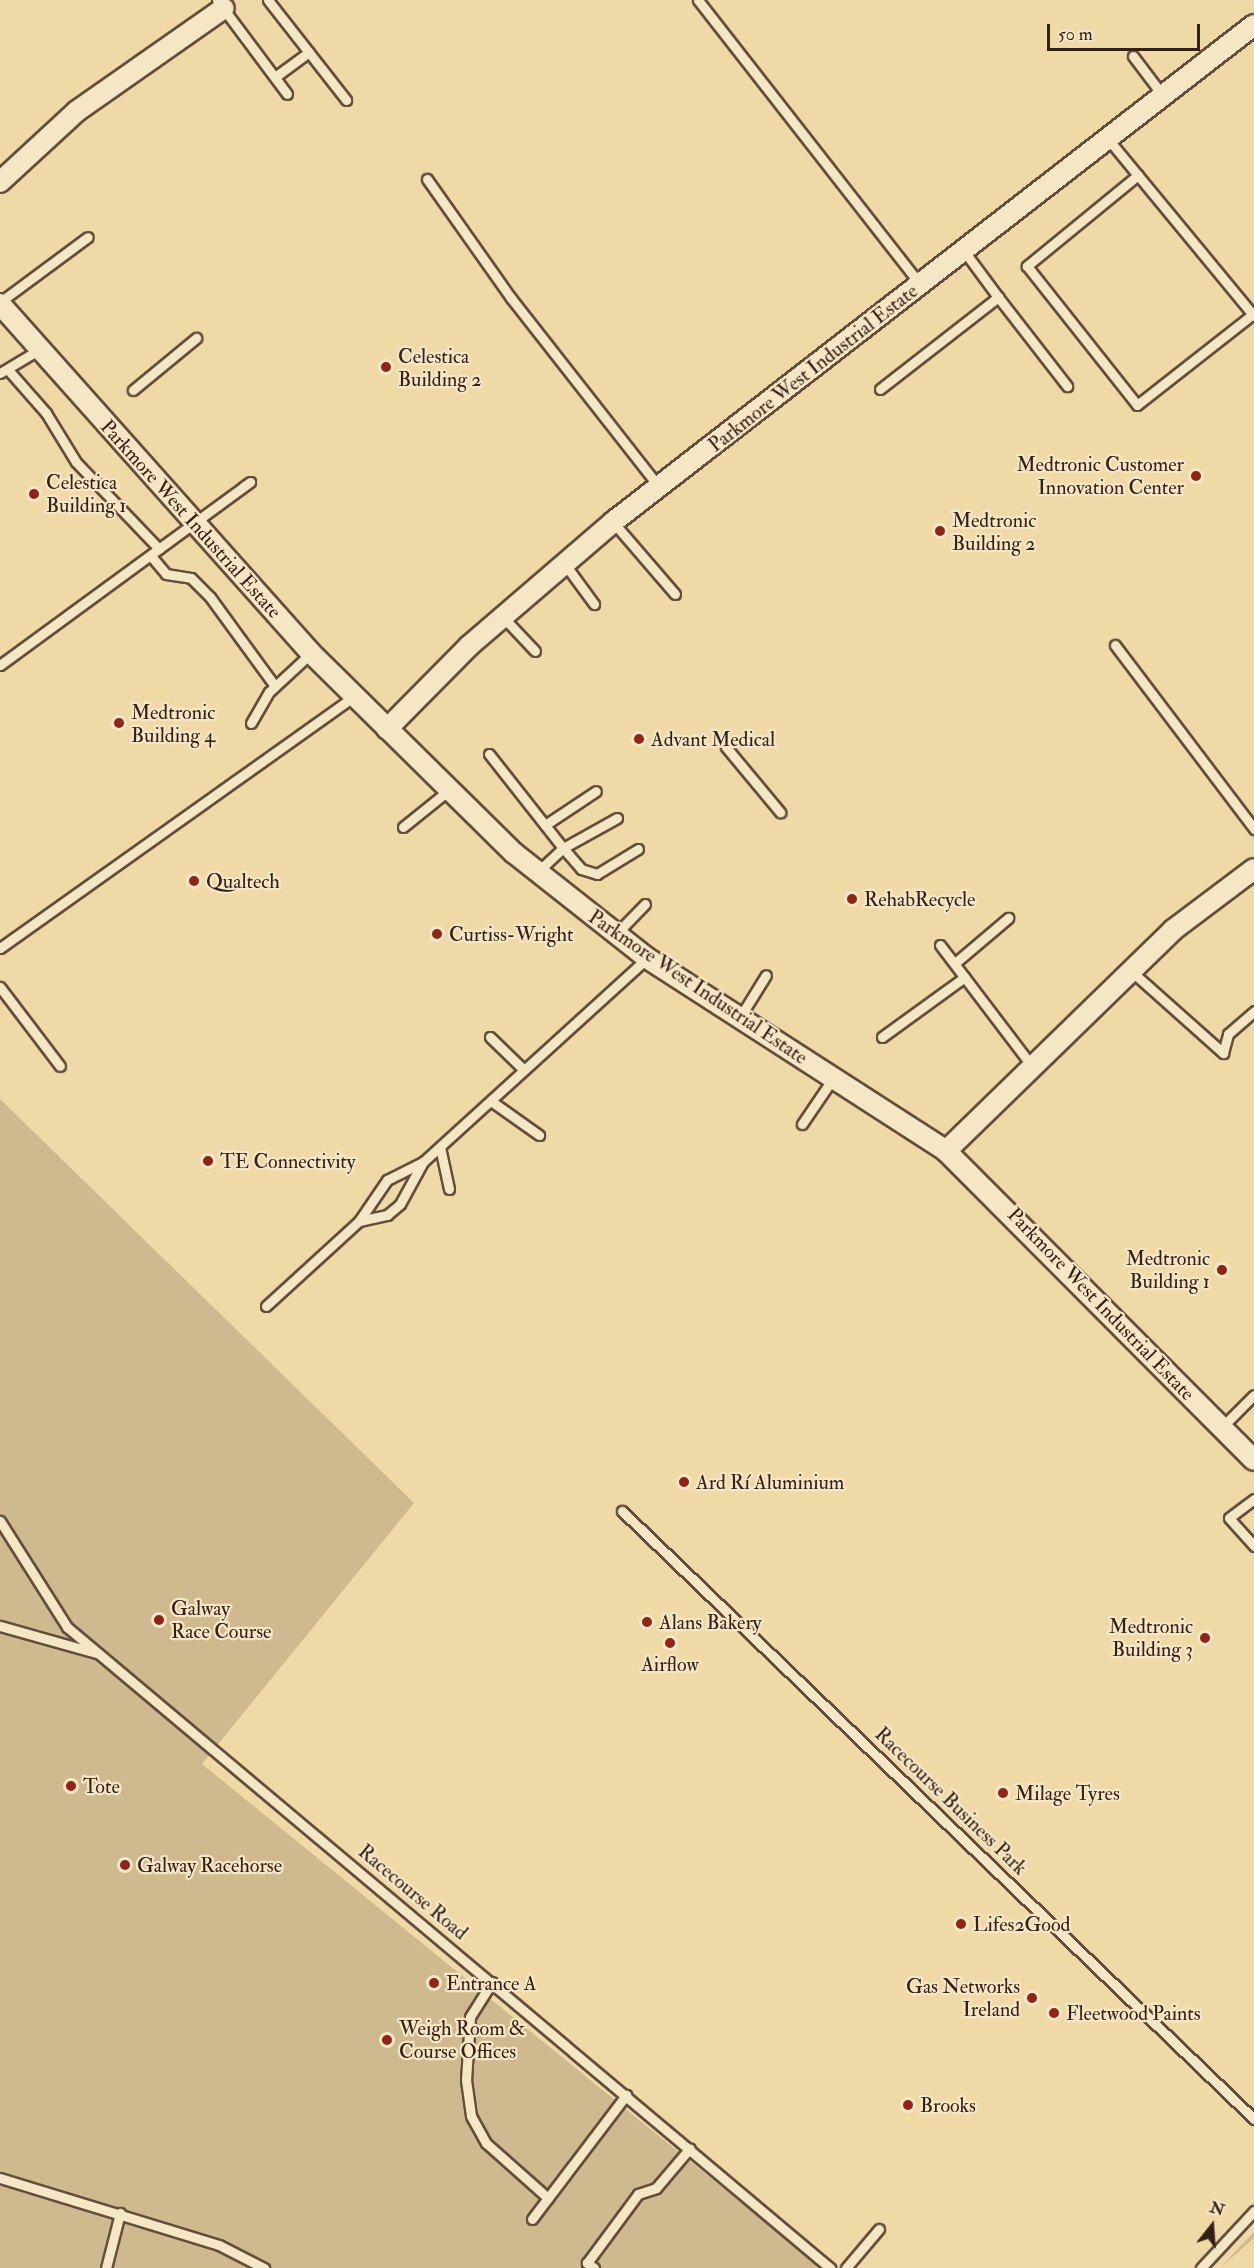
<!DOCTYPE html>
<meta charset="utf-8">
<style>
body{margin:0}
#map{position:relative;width:1254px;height:2268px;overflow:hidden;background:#efd9a7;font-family:"IM FELL Double Pica",serif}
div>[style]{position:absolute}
.green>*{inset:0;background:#cfba8f}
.roads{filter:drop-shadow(2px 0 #644e3b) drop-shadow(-2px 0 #644e3b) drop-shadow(0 2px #644e3b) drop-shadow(0 -2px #644e3b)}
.service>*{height:9px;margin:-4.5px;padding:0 4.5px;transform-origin:4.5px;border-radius:4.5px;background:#f5e6c6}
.minor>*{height:20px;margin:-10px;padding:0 10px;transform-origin:10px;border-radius:10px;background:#f5e6c6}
.dots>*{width:16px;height:16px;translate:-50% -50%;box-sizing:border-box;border:3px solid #f5e6c6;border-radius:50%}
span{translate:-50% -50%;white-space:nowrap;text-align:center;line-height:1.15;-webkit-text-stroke:4.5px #f5e6c6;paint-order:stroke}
.poi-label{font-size:20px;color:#352017}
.left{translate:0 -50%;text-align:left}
.right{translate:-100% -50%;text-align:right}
.street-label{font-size:20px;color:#352017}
.north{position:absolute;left:1182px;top:2196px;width:60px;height:60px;-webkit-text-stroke:4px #f5e6c6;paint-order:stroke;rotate:17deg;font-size:16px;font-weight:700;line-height:24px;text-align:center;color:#352017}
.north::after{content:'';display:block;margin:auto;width:21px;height:27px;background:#352017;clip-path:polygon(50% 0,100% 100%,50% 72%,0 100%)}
.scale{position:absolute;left:1047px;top:24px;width:153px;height:27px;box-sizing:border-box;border:3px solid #352017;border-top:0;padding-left:8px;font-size:18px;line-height:21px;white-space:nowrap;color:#352017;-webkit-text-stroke:4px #f5e6c6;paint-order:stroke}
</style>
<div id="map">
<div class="green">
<div style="clip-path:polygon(0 1099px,414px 1503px,202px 1764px,821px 2268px,0 2268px)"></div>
<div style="clip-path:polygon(1254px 2232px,1254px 2238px,1220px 2268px)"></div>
</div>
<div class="roads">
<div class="service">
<div style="left:217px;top:0;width:117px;rotate:53.3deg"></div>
<div style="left:268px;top:0;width:127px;rotate:52deg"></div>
<div style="left:698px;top:0;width:360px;rotate:52deg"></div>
<div style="left:1133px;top:56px;width:51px;rotate:52.9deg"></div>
<div style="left:275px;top:77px;width:42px;rotate:-36.3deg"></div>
<div style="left:1108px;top:139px;width:229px;rotate:50.5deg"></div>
<div style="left:1138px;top:175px;width:144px;rotate:140.7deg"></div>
<div style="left:1027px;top:266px;width:177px;rotate:51.6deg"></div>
<div style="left:1137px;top:405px;width:147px;rotate:-38.1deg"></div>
<div style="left:427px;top:179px;width:146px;rotate:54.8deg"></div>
<div style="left:511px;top:298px;width:240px;rotate:51.9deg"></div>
<div style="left:998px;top:297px;width:113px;rotate:52.2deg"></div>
<div style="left:0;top:302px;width:109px;rotate:-36.5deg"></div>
<div style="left:10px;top:372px;width:55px;rotate:48.7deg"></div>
<div style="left:46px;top:413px;width:57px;rotate:58.5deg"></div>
<div style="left:76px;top:462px;width:120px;rotate:46.3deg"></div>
<div style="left:0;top:373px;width:47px;rotate:-31deg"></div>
<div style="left:880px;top:389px;width:150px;rotate:-37.9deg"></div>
<div style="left:998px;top:297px;width:57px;rotate:-126.5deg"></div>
<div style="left:133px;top:390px;width:82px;rotate:-39.5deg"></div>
<div style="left:613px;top:522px;width:95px;rotate:49.3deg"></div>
<div style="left:151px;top:556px;width:23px;rotate:50deg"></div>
<div style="left:166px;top:574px;width:25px;rotate:9deg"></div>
<div style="left:191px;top:578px;width:27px;rotate:45deg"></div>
<div style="left:210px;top:597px;width:110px;rotate:53.9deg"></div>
<div style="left:564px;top:563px;width:51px;rotate:53.8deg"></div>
<div style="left:502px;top:616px;width:48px;rotate:46.7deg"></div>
<div style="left:1115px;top:645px;width:231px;rotate:52.9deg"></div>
<div style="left:0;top:665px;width:310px;rotate:-36.2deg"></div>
<div style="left:251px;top:723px;width:36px;rotate:-60deg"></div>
<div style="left:269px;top:692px;width:57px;rotate:-42.9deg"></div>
<div style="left:726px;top:747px;width:85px;rotate:50.3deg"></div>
<div style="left:489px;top:754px;width:120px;rotate:51.8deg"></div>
<div style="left:563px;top:848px;width:37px;rotate:137deg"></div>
<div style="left:617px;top:818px;width:62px;rotate:150.9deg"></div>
<div style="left:563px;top:848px;width:28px;rotate:49deg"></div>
<div style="left:581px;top:869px;width:17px;rotate:17deg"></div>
<div style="left:597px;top:874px;width:48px;rotate:-31.4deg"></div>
<div style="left:545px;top:825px;width:61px;rotate:-33.7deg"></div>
<div style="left:403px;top:827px;width:59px;rotate:-38.8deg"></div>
<div style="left:615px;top:935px;width:43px;rotate:-45.9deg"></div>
<div style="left:940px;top:945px;width:152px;rotate:52.8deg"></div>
<div style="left:0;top:948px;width:433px;rotate:-35.4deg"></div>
<div style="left:955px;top:963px;width:70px;rotate:-40.3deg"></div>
<div style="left:1130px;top:970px;width:125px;rotate:41.7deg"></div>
<div style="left:1223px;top:1053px;width:20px;rotate:-75deg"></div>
<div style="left:1228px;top:1034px;width:35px;rotate:-41deg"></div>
<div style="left:0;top:987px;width:99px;rotate:52.8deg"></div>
<div style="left:740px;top:1017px;width:49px;rotate:-58.2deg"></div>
<div style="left:490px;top:1037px;width:47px;rotate:44.1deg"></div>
<div style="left:882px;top:1037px;width:102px;rotate:-35.9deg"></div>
<div style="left:491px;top:1101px;width:59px;rotate:35.3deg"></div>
<div style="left:802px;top:1124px;width:57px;rotate:-55.8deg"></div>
<div style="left:440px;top:1147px;width:43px;rotate:77.9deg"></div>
<div style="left:359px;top:1221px;width:29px;rotate:-12deg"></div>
<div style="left:387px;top:1215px;width:17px;rotate:-40deg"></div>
<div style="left:400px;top:1204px;width:48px;rotate:-61.3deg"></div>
<div style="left:423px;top:1162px;width:303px;rotate:-42.3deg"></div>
<div style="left:266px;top:1306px;width:126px;rotate:-42.4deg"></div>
<div style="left:359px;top:1221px;width:50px;rotate:-55.7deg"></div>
<div style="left:387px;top:1180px;width:40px;rotate:-26.6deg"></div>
<div style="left:1222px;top:1427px;width:45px;rotate:-45deg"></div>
<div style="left:1254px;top:1499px;width:31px;rotate:143deg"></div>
<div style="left:1229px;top:1518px;width:38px;rotate:48deg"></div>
<div style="left:622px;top:1511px;width:877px;rotate:43.89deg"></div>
<div style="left:0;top:1521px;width:125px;rotate:57.7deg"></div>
<div style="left:67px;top:1627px;width:997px;rotate:40.03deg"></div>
<div style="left:0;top:1626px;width:100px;rotate:15.7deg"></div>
<div style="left:492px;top:1982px;width:41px;rotate:122.2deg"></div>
<div style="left:470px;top:2017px;width:63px;rotate:93.6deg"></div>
<div style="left:466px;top:2080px;width:36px;rotate:82deg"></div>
<div style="left:471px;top:2116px;width:31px;rotate:61deg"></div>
<div style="left:486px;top:2143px;width:83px;rotate:41.6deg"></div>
<div style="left:0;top:2178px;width:229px;rotate:17deg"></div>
<div style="left:219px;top:2245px;width:51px;rotate:27.1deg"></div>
<div style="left:532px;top:2219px;width:156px;rotate:-52.8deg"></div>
<div style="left:106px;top:2268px;width:57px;rotate:-75.7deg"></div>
<div style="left:594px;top:2268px;width:9px;rotate:-144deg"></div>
<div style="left:587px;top:2263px;width:86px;rotate:-53.5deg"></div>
<div style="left:638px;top:2194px;width:19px;rotate:-18deg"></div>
<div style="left:656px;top:2188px;width:52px;rotate:-49.6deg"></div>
<div style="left:846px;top:2268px;width:51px;rotate:-49.8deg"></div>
<div style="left:1201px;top:2268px;width:78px;rotate:-47.1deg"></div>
</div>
<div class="minor">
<div style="left:0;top:182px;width:105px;rotate:-42.7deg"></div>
<div style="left:77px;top:111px;width:179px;rotate:-35deg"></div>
<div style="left:0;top:304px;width:467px;rotate:48.3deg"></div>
<div style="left:311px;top:653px;width:285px;rotate:44.6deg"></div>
<div style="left:514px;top:853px;width:169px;rotate:38.3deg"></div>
<div style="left:647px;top:958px;width:356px;rotate:32.8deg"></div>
<div style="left:946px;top:1151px;width:436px;rotate:45.1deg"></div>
<div style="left:387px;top:729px;width:117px;rotate:-45.3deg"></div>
<div style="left:469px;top:646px;width:190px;rotate:-40.7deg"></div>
<div style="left:613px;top:522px;width:811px;rotate:-37.79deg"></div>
<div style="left:946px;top:1151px;width:317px;rotate:-44.2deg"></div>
<div style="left:1173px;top:930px;width:101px;rotate:-37deg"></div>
</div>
</div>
<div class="dots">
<div style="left:386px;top:367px;background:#8f2418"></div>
<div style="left:1196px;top:476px;background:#8f2418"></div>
<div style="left:34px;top:494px;background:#8f2418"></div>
<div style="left:940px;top:531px;background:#8f2418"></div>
<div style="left:119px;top:723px;background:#8f2418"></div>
<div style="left:639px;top:739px;background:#8f2418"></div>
<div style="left:194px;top:881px;background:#8f2418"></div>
<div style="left:852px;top:899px;background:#8f2418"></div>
<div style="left:437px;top:934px;background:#8f2418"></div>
<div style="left:208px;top:1161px;background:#8f2418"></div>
<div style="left:1222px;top:1270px;background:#8f2418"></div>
<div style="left:684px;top:1482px;background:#8f2418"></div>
<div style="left:159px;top:1620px;background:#8f2418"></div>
<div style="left:647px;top:1622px;background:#8f2418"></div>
<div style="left:1205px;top:1638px;background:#8f2418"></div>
<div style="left:670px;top:1643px;background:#8f2418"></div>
<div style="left:71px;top:1786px;background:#8f2418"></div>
<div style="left:1003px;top:1793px;background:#8f2418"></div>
<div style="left:125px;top:1865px;background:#8f2418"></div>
<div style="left:961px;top:1924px;background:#8f2418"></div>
<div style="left:434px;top:1983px;background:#8f2418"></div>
<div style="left:1032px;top:1998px;background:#8f2418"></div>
<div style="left:1054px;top:2013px;background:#8f2418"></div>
<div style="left:387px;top:2040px;background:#8f2418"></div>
<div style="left:908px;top:2105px;background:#8f2418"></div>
</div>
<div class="poi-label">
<span class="left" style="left:398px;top:368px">Celestica<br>Building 2</span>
<span class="right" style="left:1184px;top:476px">Medtronic Customer<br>Innovation Center</span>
<span class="left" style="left:46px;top:494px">Celestica<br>Building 1</span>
<span class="left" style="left:952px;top:532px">Medtronic<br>Building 2</span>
<span class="left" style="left:131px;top:724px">Medtronic<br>Building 4</span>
<span class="left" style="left:651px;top:739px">Advant Medical</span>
<span class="left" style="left:206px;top:881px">Qualtech</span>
<span class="left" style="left:864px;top:899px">RehabRecycle</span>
<span class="left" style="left:449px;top:934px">Curtiss-Wright</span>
<span class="left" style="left:220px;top:1161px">TE Connectivity</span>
<span class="right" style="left:1210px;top:1270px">Medtronic<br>Building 1</span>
<span class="left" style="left:696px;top:1482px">Ard Rí Aluminium</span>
<span class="left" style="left:171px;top:1620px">Galway<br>Race Course</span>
<span class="left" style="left:659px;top:1622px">Alans Bakery</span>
<span class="right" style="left:1193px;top:1638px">Medtronic<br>Building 3</span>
<span style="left:670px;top:1664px">Airflow</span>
<span class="left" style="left:83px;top:1786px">Tote</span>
<span class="left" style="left:1015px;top:1793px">Milage Tyres</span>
<span class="left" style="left:137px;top:1865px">Galway Racehorse</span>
<span class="left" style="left:973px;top:1924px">Lifes2Good</span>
<span class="left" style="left:446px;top:1983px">Entrance A</span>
<span class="right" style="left:1020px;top:1998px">Gas Networks<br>Ireland</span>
<span class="left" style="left:1066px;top:2013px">Fleetwood Paints</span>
<span class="left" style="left:399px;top:2040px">Weigh Room &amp;<br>Course Offices</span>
<span class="left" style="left:920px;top:2105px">Brooks</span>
</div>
<div class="street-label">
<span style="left:813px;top:368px;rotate:-38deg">Parkmore West Industrial Estate</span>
<span style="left:191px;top:519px;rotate:48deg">Parkmore West Industrial Estate</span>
<span style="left:698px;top:987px;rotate:34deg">Parkmore West Industrial Estate</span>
<span style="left:1101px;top:1304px;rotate:46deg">Parkmore West Industrial Estate</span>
<span style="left:951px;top:1801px;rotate:44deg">Racecourse Business Park</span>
<span style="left:413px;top:1892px;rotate:40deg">Racecourse Road</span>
</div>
<div class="north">N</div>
<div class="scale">50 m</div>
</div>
